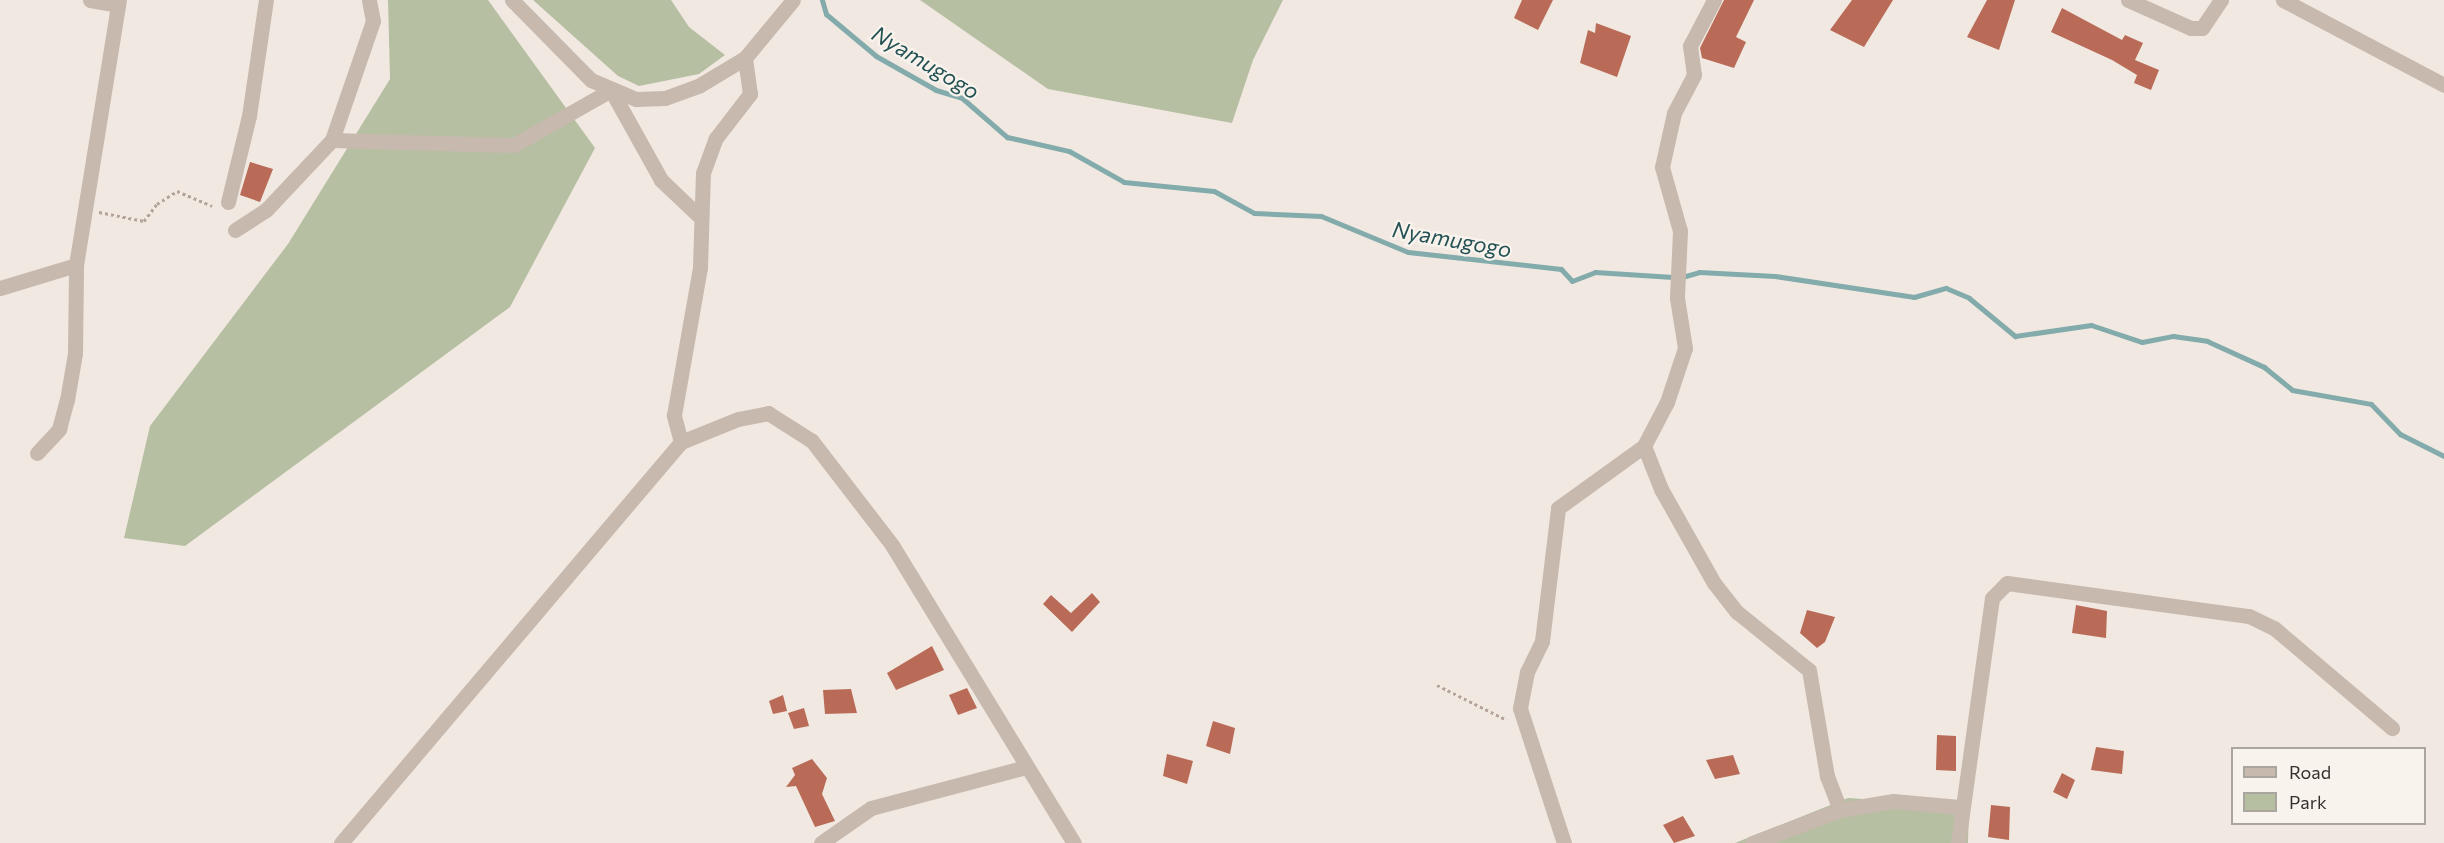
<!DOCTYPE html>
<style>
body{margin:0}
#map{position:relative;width:2444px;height:843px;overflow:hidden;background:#f1e9e1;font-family:Commissioner,sans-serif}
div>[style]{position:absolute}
.green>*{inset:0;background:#b6bfa2}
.stream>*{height:5px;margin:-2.5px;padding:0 2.5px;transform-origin:2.5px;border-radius:2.5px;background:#83abab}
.building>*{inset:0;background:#b96b57}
.path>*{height:3px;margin-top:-1.5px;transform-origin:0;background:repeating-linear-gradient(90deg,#b4a398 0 3px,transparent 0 6px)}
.street>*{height:15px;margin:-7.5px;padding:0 7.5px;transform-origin:7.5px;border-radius:7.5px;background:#c8b9ae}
span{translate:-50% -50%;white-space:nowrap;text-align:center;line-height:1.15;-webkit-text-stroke:4.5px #f9f3ed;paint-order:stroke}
.water-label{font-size:22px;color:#255355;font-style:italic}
.legend{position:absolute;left:2231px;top:747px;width:195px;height:78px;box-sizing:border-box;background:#f9f3ed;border:2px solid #aba59f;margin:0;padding:8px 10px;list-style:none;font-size:18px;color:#372f2b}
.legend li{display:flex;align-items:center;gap:12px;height:30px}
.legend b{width:30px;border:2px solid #aba59f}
</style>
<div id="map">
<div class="green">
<div style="clip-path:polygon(388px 0,488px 0,595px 148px,510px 307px,185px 546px,124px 538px,150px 426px,288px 244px,390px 79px)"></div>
<div style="clip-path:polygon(533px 0,671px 0,689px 27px,725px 55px,699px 74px,639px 86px,618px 76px)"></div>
<div style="clip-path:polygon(920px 0,1283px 0,1253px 60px,1232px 123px,1048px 89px)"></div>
<div style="clip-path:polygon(1848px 798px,1969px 806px,1968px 843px,1735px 843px)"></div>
</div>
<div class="stream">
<div style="left:822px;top:0;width:15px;rotate:74deg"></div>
<div style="left:826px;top:14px;width:65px;rotate:40deg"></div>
<div style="left:876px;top:56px;width:69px;rotate:29.5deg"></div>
<div style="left:936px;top:90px;width:27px;rotate:17deg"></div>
<div style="left:962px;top:98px;width:60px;rotate:40.9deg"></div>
<div style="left:1007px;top:137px;width:64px;rotate:12.7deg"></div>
<div style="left:1069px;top:151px;width:63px;rotate:29.4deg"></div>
<div style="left:1124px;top:182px;width:90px;rotate:5.7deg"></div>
<div style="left:1214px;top:191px;width:46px;rotate:28.8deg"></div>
<div style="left:1254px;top:213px;width:67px;rotate:2.6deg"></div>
<div style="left:1321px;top:216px;width:94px;rotate:22.5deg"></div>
<div style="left:1408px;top:252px;width:154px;rotate:6.3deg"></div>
<div style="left:1561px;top:269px;width:16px;rotate:47deg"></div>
<div style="left:1572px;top:281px;width:25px;rotate:-21deg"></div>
<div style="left:1595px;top:272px;width:78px;rotate:3.7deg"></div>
<div style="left:1682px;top:277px;width:18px;rotate:-16deg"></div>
<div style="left:1699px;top:272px;width:76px;rotate:3deg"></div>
<div style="left:1775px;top:276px;width:141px;rotate:8.6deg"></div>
<div style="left:1914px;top:297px;width:33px;rotate:-16deg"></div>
<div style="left:1946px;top:288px;width:25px;rotate:23deg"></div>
<div style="left:1969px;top:298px;width:60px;rotate:39.6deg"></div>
<div style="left:2015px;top:336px;width:77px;rotate:-8.2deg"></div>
<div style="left:2091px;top:325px;width:54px;rotate:18.4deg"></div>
<div style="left:2142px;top:342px;width:32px;rotate:-11deg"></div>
<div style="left:2173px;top:336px;width:34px;rotate:8deg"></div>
<div style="left:2207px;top:341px;width:63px;rotate:24.5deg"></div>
<div style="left:2264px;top:367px;width:36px;rotate:39deg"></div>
<div style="left:2292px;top:390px;width:80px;rotate:10deg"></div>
<div style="left:2371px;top:404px;width:42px;rotate:46deg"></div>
<div style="left:2400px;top:434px;width:49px;rotate:26.6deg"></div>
</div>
<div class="building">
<div style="clip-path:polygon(1522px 0,1553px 0,1538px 30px,1514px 18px)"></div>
<div style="clip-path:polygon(1724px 0,1754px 0,1736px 37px,1746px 42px,1734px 68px,1702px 58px,1700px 48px)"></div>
<div style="clip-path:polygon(1852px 0,1893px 0,1864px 47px,1830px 30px)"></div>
<div style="clip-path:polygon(1987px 0,2015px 0,1999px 50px,1967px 37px)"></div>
<div style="clip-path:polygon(2062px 8px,2122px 40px,2125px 35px,2143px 43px,2135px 60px,2159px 70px,2151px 90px,2134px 83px,2137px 75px,2112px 60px,2051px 32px)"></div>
<div style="clip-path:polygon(1596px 23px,1631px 36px,1617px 77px,1580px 63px,1588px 30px,1595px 33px)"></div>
<div style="clip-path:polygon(250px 162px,273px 169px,260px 202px,240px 195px)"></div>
<div style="clip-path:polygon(1092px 593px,1100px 602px,1072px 632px,1043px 604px,1051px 595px,1071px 613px)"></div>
<div style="clip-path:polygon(2076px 605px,2107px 611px,2106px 638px,2072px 633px)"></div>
<div style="clip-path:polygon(1807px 610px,1835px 617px,1825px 642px,1817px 648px,1800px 633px)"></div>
<div style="clip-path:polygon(932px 646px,944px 670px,896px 690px,887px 673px)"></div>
<div style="clip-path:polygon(967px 688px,977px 708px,958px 715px,949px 695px)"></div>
<div style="clip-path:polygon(851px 689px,857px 713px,825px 714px,823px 690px)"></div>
<div style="clip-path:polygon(783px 695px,787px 711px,773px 714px,769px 701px)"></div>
<div style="clip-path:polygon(804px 708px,809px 726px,794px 729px,788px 713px)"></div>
<div style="clip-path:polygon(1213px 721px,1235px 728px,1230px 754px,1206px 746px)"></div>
<div style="clip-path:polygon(1937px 735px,1956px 736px,1956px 771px,1936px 770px)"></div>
<div style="clip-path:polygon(2096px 747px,2124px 751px,2122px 774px,2091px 770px)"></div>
<div style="clip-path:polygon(1167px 754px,1193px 761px,1187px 784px,1163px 776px)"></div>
<div style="clip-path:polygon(1733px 755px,1740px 774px,1715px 779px,1706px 760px)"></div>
<div style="clip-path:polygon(812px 759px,827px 778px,822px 794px,835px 821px,815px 827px,796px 786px,786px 787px,795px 775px,792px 768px)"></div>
<div style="clip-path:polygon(2062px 773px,2075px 780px,2067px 799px,2053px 792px)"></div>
<div style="clip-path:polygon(1991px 805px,2010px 807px,2009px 840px,1988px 837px)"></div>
<div style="clip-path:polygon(1683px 816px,1695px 836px,1674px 843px,1663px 825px)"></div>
</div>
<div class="path">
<div style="left:99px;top:212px;width:46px;rotate:11.3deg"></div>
<div style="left:144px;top:221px;width:21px;rotate:-53deg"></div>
<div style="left:157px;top:204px;width:24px;rotate:-33deg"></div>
<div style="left:177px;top:191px;width:38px;rotate:23deg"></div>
<div style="left:1437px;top:685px;width:78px;rotate:26.6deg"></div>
</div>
<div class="street">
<div style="left:90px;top:0;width:28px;rotate:10deg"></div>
<div style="left:512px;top:0;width:112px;rotate:45.4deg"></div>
<div style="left:591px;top:80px;width:49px;rotate:22.9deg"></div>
<div style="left:636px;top:99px;width:29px;rotate:-2deg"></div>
<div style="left:665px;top:98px;width:37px;rotate:-20deg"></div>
<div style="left:700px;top:85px;width:52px;rotate:-31deg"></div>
<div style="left:745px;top:58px;width:75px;rotate:-50.4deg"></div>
<div style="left:1714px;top:0;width:52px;rotate:117.6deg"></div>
<div style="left:1690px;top:46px;width:29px;rotate:82deg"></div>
<div style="left:1694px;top:75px;width:43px;rotate:117.8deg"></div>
<div style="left:1674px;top:113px;width:55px;rotate:102.5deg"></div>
<div style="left:1662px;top:167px;width:66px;rotate:74.3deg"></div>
<div style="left:1680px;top:231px;width:67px;rotate:92.6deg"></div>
<div style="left:1677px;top:298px;width:51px;rotate:80.9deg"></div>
<div style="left:1685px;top:348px;width:57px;rotate:108.4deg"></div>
<div style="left:1667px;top:402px;width:50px;rotate:117.6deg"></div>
<div style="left:1644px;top:446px;width:46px;rotate:68.4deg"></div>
<div style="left:1661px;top:489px;width:108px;rotate:60.6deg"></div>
<div style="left:1714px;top:583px;width:37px;rotate:52deg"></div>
<div style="left:1737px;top:612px;width:92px;rotate:38.9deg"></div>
<div style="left:1809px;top:670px;width:108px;rotate:80.4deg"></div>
<div style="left:1827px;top:776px;width:36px;rotate:69deg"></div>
<div style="left:2128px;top:0;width:69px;rotate:24deg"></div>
<div style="left:2191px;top:28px;width:11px"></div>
<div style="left:2202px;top:28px;width:34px;rotate:-56deg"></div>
<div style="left:2283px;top:0;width:182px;rotate:27.8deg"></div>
<div style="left:332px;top:140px;width:182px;rotate:1.6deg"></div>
<div style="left:514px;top:145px;width:112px;rotate:-29.6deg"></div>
<div style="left:611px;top:90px;width:103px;rotate:60.9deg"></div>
<div style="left:661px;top:180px;width:54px;rotate:43.5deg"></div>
<div style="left:228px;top:202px;width:89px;rotate:-76.3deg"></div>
<div style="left:249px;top:116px;width:117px;rotate:-81.7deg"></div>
<div style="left:235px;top:230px;width:37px;rotate:-33deg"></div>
<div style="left:266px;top:210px;width:96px;rotate:-46.7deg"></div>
<div style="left:332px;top:140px;width:126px;rotate:-71deg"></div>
<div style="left:373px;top:21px;width:21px;rotate:-101deg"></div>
<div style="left:0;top:288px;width:79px;rotate:-16.8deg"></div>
<div style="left:681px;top:442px;width:28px;rotate:-105deg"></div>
<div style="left:674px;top:415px;width:150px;rotate:-80deg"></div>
<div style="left:700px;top:267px;width:94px;rotate:-88.2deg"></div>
<div style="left:703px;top:173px;width:37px;rotate:-70deg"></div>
<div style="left:716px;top:138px;width:56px;rotate:-52.3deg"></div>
<div style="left:750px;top:94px;width:36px;rotate:-98deg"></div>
<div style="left:37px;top:453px;width:33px;rotate:-47deg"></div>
<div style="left:59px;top:429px;width:30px;rotate:-75deg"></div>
<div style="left:67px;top:400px;width:48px;rotate:-80.3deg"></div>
<div style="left:75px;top:353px;width:88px;rotate:-89.3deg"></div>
<div style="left:76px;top:265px;width:268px;rotate:-80.8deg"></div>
<div style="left:341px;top:843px;width:526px;rotate:-49.71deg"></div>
<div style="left:681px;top:442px;width:61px;rotate:-22deg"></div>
<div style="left:738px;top:419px;width:31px;rotate:-11deg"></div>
<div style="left:768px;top:413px;width:52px;rotate:32.5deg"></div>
<div style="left:812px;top:441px;width:131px;rotate:52.4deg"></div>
<div style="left:892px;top:545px;width:349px;rotate:58.6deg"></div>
<div style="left:821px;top:843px;width:61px;rotate:-35deg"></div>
<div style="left:871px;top:808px;width:160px;rotate:-14.8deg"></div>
<div style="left:1564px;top:843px;width:142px;rotate:-108.1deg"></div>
<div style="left:1520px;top:708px;width:37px;rotate:-79deg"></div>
<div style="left:1527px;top:672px;width:34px;rotate:-64deg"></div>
<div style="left:1542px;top:641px;width:134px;rotate:-83.1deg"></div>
<div style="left:1558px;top:508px;width:106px;rotate:-35.8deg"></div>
<div style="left:1752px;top:843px;width:94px;rotate:-20.6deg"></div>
<div style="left:1840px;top:810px;width:54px;rotate:-9.6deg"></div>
<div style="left:1893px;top:801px;width:67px;rotate:5.1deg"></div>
<div style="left:1958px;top:843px;width:247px;rotate:-82.1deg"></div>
<div style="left:1992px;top:598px;width:21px;rotate:-45deg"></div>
<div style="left:2007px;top:583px;width:244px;rotate:7.8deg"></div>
<div style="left:2249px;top:616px;width:28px;rotate:26deg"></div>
<div style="left:2274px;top:628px;width:155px;rotate:40.3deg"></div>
</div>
<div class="water-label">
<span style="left:926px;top:62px;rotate:31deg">Nyamugogo</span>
<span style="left:1452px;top:239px;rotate:10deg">Nyamugogo</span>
</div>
<ul class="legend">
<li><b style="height:8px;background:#c8b9ae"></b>Road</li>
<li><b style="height:16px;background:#b6bfa2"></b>Park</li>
</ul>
</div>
